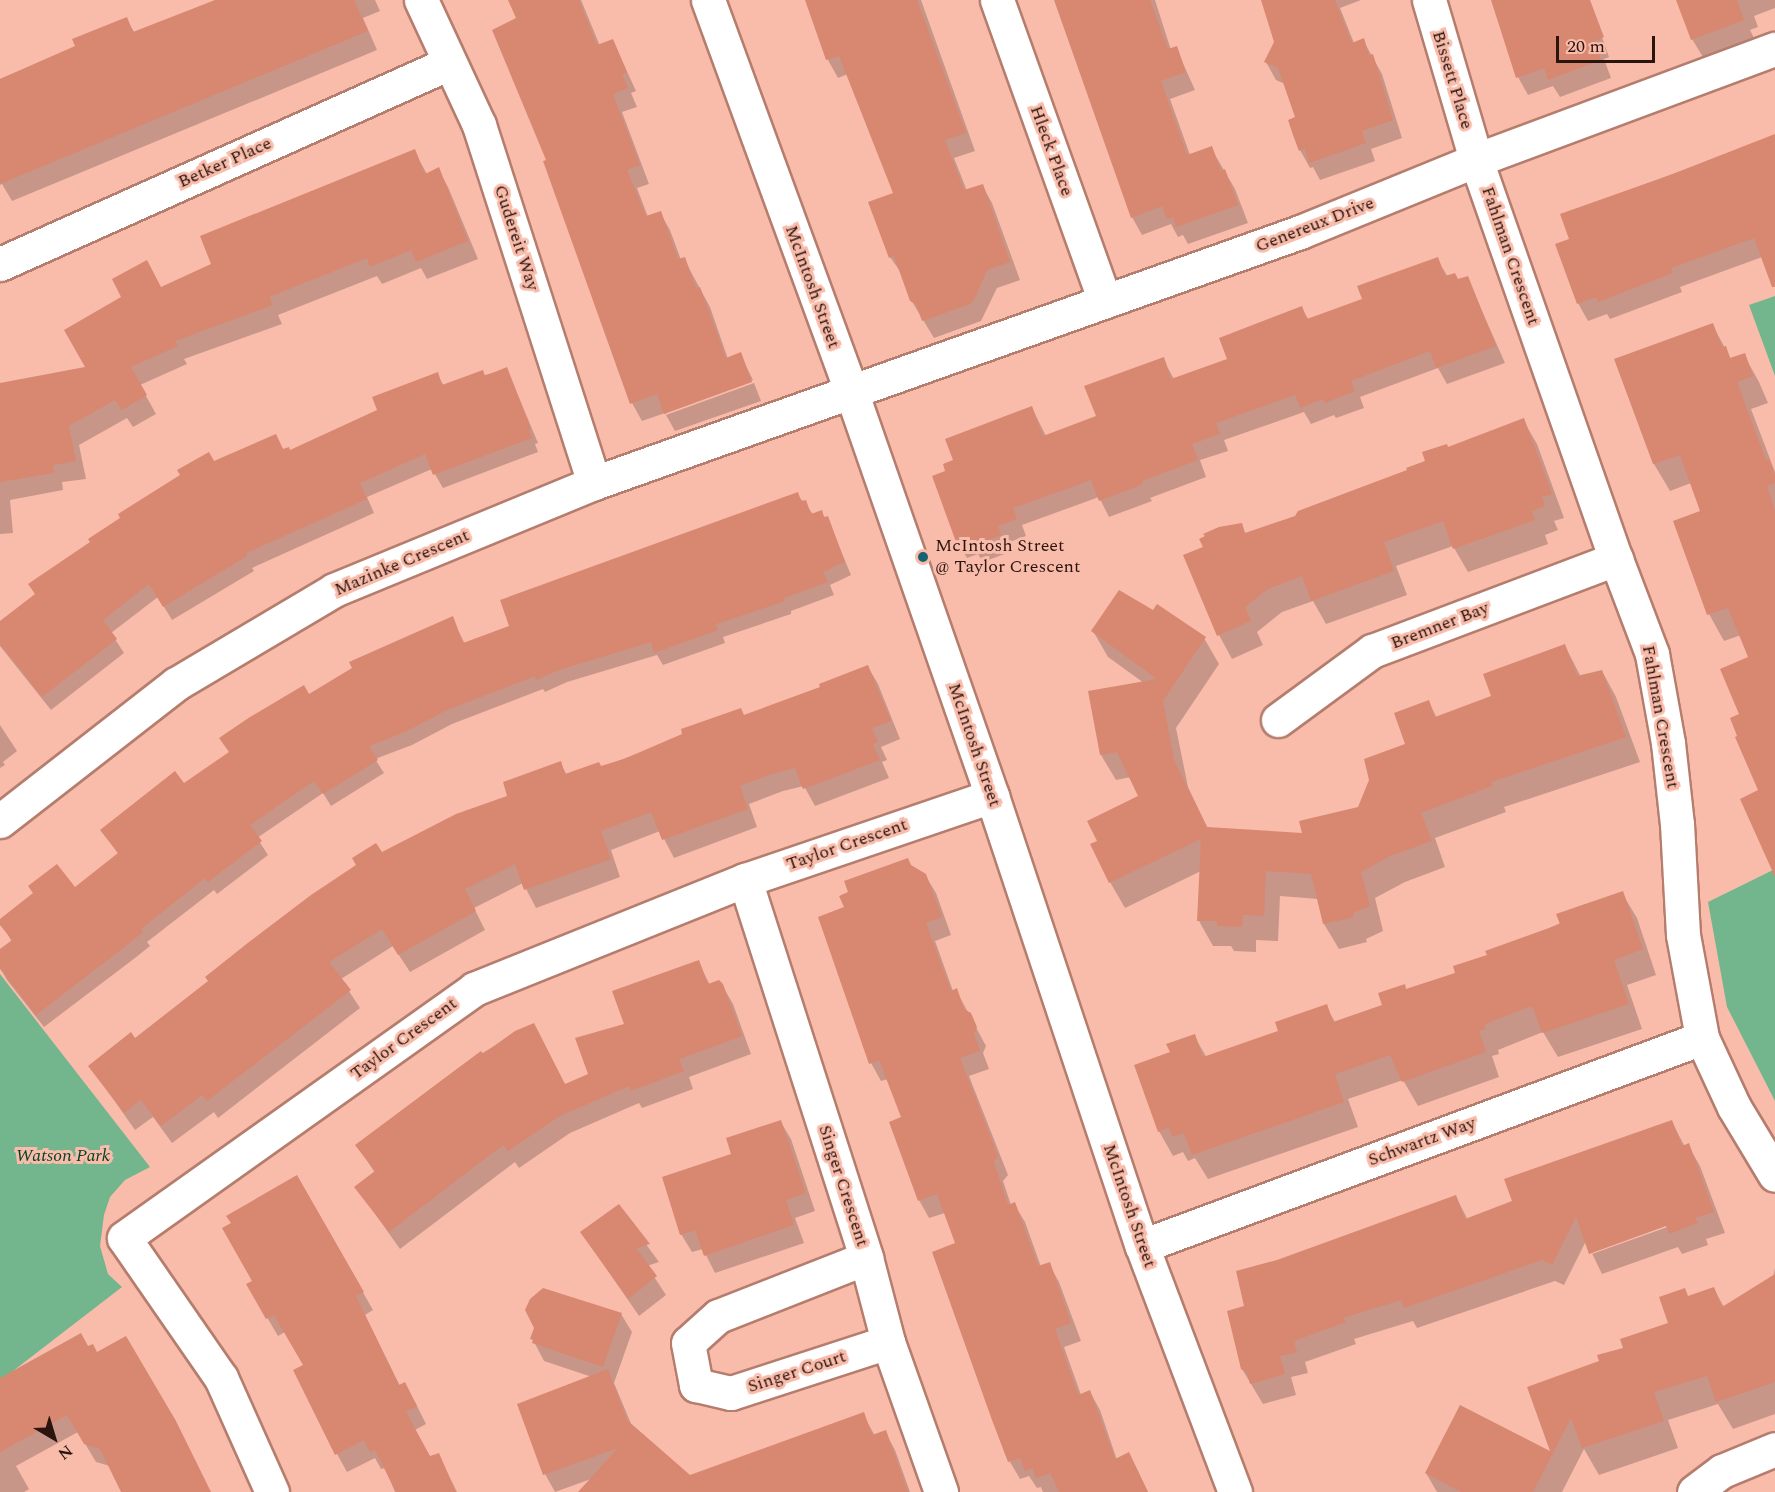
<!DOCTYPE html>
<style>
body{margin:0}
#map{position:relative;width:1775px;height:1492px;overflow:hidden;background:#f9bcab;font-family:Spectral,serif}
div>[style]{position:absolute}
.green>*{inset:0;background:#73b68d}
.shadow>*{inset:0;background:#0003}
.building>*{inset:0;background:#d88770}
.roads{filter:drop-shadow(2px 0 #b57d6d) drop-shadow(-2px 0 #b57d6d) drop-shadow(0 2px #b57d6d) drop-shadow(0 -2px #b57d6d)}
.minor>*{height:33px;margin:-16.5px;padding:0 16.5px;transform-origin:16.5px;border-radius:16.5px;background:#fff}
.tertiary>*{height:33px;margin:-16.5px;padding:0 16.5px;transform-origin:16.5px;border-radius:16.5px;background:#fff}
.dots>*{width:16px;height:16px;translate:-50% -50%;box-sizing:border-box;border:3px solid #f9bcab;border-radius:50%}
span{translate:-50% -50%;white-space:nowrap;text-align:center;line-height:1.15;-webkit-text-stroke:6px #f9bcab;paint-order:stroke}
.street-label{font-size:18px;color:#29140e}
.poi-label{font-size:18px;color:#29140e}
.left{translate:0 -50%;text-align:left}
.park-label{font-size:18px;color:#004426;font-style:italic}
.north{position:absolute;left:24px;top:1408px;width:60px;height:60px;-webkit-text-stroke:4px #f9bcab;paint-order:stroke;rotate:142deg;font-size:16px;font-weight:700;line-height:24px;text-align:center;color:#29140e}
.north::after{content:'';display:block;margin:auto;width:21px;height:27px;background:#29140e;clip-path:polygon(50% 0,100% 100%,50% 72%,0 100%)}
.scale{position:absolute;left:1556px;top:36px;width:99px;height:27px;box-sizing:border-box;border:3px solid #29140e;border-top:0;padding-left:8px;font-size:18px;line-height:21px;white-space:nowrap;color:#29140e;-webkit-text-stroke:4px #f9bcab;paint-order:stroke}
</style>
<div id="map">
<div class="green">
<div style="clip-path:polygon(1775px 296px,1775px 376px,1749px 305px)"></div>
<div style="clip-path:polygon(1775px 869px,1775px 1101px,1727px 1007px,1708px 902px)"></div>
<div style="clip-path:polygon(0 974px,150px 1167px,125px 1180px,110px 1197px,104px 1215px,100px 1246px,108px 1274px,122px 1287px,0 1381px)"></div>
</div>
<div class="shadow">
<div style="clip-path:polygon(219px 0,375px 0,380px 11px,363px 18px,377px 50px,12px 201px,2px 184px,0 185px,0 79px,77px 47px,126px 19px,135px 33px)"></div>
<div style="clip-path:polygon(510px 0,581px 0,600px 46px,613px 41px,636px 91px,631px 93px,637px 107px,622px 112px,649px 184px,637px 188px,648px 217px,660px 213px,670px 230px,681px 260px,684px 259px,710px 307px,728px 359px,740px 354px,753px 380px,666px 412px,666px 415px,665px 413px,642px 421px,632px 403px,519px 18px)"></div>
<div style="clip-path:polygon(806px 0,921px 0,975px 151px,954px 158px,967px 191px,982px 185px,992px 203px,1020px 280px,997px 288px,981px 321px,934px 338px,911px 300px,902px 274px,890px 257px,895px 194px,848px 74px,838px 78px,828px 60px)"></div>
<div style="clip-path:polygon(1061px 0,1155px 0,1171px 50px,1176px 48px,1195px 90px,1170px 99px,1190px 155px,1211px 148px,1235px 189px,1248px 223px,1188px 244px,1183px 235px,1178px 237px,1171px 224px,1142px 235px,1132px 217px)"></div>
<div style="clip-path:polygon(1268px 0,1361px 0,1340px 8px,1354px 43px,1363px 40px,1382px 74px,1402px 138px,1371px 149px,1375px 161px,1320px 180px,1313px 167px,1310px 168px,1300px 150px,1297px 118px,1285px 84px,1276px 80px,1266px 62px,1275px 42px)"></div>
<div style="clip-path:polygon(1492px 0,1589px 0,1609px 57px,1604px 59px,1611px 78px,1560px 97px,1553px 86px,1528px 95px,1518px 77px)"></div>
<div style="clip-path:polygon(1678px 0,1775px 0,1775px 8px,1754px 16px,1758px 27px,1750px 30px,1754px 38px,1703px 57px,1692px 39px)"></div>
<div style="clip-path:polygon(1775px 137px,1775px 257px,1765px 256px,1680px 287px,1682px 292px,1610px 319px,1607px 314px,1588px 321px,1578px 303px,1571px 240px,1562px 214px)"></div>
<div style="clip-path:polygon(414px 151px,427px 174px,438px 169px,448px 187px,478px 259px,427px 279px,421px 268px,382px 284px,377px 276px,278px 315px,282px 324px,184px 359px,187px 364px,140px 385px,156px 414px,133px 427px,127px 418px,79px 445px,86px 479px,62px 482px,63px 490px,10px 500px,13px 533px,0 534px,0 385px,87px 368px,161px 288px,213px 264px)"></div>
<div style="clip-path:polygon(1437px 259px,1448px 277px,1458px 281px,1467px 277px,1505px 363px,1447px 384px,1438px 368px,1360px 397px,1364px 408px,1336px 418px,1334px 415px,1311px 424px,1304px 412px,1224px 440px,1228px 451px,1200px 460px,1206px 477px,1150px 498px,1152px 501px,1109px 517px,1099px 497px,1022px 525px,1026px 536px,1007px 543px,1010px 552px,983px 562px,978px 554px,967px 558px,957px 541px,947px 472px,955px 461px,1032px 408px,1046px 436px,1098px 417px,1163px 359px,1174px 379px,1228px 360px,1301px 308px,1309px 320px,1364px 299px)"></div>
<div style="clip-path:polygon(1712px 324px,1731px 359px,1744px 355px,1759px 382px,1768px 403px,1751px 409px,1775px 472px,1775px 866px,1760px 791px,1741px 715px,1750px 658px,1741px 635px,1724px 641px,1709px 614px,1702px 512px,1691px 483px,1670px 491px,1654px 464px,1616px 360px)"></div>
<div style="clip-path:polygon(507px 369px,538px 443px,535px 444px,538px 452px,443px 488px,432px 469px,367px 497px,374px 513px,252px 568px,254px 571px,172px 620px,158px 597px,111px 633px,124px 653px,51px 710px,0 646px,0 623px,36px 595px,30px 585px,214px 463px,275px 436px,284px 451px,290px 451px,379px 411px,437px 374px,444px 386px)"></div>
<div style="clip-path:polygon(754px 383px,761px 401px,675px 431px,666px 415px)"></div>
<div style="clip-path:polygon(1523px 420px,1537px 444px,1564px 518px,1554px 521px,1558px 530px,1545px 535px,1548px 544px,1468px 572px,1453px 546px,1396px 566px,1407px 595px,1326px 624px,1313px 601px,1282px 612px,1257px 632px,1263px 645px,1232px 659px,1219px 635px,1205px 548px,1241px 525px,1246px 534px,1296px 517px,1409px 471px,1448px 449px)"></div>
<div style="clip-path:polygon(797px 494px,813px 514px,821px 512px,825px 518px,827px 517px,851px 575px,830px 585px,834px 595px,791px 611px,791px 614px,723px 637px,725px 643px,663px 665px,657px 655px,567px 682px,545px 692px,543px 689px,452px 724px,412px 745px,375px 759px,384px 773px,331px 806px,323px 793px,257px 838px,268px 855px,217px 894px,214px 890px,147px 942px,150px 946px,135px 958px,44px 1027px,7px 980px,0 967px,12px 942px,0 921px,75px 889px,119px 855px,102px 830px,184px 785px,308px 696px,452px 618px,465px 644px,511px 626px)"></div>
<div style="clip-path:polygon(1093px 631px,1204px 638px,1219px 664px,1176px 728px,1188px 787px,1208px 829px,1304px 834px,1359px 808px,1407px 745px,1428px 701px,1437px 718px,1493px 697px,1565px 646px,1581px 677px,1602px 671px,1616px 697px,1640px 762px,1504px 807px,1506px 812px,1435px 838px,1445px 867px,1405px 882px,1375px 898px,1383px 931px,1366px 939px,1367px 942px,1339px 949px,1324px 924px,1318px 899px,1280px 896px,1278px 941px,1256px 940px,1256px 952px,1234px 951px,1231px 946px,1213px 946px,1199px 921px,1201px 871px,1125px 908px,1110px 882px,1099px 842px,1140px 796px,1131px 777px,1116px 780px,1101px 755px,1089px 693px,1144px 683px,1108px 657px)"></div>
<div style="clip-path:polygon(868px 667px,878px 684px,900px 739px,881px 747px,887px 760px,882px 762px,889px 778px,815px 806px,804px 786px,783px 791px,749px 804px,757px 827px,674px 858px,660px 831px,611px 850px,620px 877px,536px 908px,523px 883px,474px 908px,485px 930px,410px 972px,393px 946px,341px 979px,360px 1008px,218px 1118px,214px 1112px,172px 1143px,153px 1117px,135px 1130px,90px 1066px,135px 1040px,381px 854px,509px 797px,560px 763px,567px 775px,601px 767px,822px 687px)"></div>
<div style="clip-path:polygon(0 725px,17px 751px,3px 762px,5px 765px,0 768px)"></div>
<div style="clip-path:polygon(912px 868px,925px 875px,936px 893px,951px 935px,935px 941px,953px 991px,956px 990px,986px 1046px,983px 1053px,989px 1069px,969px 1076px,1008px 1175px,1003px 1181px,1011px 1205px,1014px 1204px,1025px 1222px,1041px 1267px,1049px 1264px,1059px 1282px,1081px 1341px,1064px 1347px,1081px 1395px,1090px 1392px,1100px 1410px,1117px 1460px,1129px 1454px,1148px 1492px,1043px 1492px,1041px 1487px,1037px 1488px,1029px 1476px,1020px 1479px,1010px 1462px,934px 1253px,957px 1244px,945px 1213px,929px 1218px,919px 1200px,903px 1118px,888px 1079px,881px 1081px,871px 1063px,846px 908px)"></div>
<div style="clip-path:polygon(1622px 893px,1637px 918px,1656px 975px,1627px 985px,1642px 1029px,1558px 1057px,1543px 1032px,1498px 1050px,1499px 1054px,1492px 1056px,1499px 1077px,1418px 1106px,1403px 1080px,1348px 1099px,1358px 1127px,1208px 1179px,1195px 1158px,1188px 1161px,1183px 1152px,1173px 1156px,1159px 1131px,1172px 1053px,1194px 1036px,1207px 1058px,1280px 1032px,1326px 1006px,1335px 1022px,1384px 1006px,1407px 990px,1457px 973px)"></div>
<div style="clip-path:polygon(698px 962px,710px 985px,722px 985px,733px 1004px,751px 1054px,689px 1077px,693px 1089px,642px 1108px,639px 1103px,570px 1133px,519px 1168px,515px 1162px,400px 1249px,356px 1187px,375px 1173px,357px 1145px,461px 1066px,516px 1033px,566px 1085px,590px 1075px,626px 1025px)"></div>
<div style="clip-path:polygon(780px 1121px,791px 1139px,815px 1211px,795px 1218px,804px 1243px,715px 1273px,703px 1249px,692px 1252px,681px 1234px,733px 1155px)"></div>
<div style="clip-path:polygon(evenodd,1672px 1122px,1685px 1147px,1688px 1145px,1700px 1166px,1725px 1233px,1706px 1239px,1708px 1245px,1682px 1254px,1678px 1247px,1602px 1274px,1586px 1241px,1564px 1285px,1555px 1281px,1417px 1328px,1413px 1321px,1354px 1339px,1356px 1344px,1305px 1362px,1308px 1373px,1291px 1377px,1296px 1395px,1263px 1404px,1242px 1369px,1246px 1307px,1277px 1261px,1456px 1197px,1468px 1220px,1514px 1202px,1672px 1122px,1672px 1222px,1673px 1225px,1592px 1254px,1592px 1251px,1672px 1222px)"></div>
<div style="clip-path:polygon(297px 1177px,373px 1310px,365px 1315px,400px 1386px,415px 1402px,426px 1424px,415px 1430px,430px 1458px,438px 1454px,457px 1492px,395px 1492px,385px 1468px,381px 1469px,375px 1458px,347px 1472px,337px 1454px,305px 1365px,285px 1332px,278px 1336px,248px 1285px,254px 1282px)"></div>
<div style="clip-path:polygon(618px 1206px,659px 1262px,647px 1266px,666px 1295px,639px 1316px,582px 1233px)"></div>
<div style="clip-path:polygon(1775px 1268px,1775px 1414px,1733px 1429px,1718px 1404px,1668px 1420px,1678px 1448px,1599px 1475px,1584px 1449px,1562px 1492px,1437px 1492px,1426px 1473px,1552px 1454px,1529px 1388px,1601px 1362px,1670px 1324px,1689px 1298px,1714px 1289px,1724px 1307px,1773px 1278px)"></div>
<div style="clip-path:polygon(621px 1314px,632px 1332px,614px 1383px,632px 1426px,694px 1492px,580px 1492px,591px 1479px,555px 1492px,545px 1474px,519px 1405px,592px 1377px,544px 1361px,532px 1338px)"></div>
<div style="clip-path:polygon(88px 1348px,97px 1354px,211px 1492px,123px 1492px,110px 1466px,96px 1462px,78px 1432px,16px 1466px,29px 1489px,24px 1492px,0 1492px,0 1416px)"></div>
<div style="clip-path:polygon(863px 1414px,875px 1436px,885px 1432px,895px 1450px,910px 1492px,702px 1492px)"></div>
</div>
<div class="building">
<div style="clip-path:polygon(215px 0,354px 0,368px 31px,0 184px,0 79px,75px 46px,72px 39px,127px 17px,133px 32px)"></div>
<div style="clip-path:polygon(508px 0,579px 0,597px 45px,613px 39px,627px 72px,622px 75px,628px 88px,613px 94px,640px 165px,627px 170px,646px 216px,661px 211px,678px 259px,685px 257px,696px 288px,700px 287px,726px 358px,741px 352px,752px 382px,664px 414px,657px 394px,630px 404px,543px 161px,546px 160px,492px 30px,516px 18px)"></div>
<div style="clip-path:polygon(805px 0,917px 0,966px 133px,945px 140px,964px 190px,983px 184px,1010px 262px,987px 270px,974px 300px,970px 304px,922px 321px,916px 304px,910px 301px,894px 256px,889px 258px,868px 202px,893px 193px,839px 56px,826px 60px)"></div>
<div style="clip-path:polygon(1054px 0,1150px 0,1168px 49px,1177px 46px,1186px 72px,1161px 81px,1187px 155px,1212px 146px,1221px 171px,1225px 169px,1238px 205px,1176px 227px,1173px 217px,1167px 219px,1162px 206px,1131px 218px)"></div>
<div style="clip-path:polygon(1261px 0,1335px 0,1352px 43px,1364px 38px,1369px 55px,1373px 54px,1393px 120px,1362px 131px,1366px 143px,1309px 163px,1305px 148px,1299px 151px,1293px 135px,1288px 120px,1295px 117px,1278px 68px,1264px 62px,1274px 42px)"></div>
<div style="clip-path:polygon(1491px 0,1590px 0,1604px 37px,1595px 41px,1601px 60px,1548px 80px,1544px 68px,1516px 78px)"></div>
<div style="clip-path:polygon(1676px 0,1737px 0,1744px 20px,1691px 40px)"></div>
<div style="clip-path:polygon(1775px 134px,1775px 287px,1772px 287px,1754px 238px,1671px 268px,1673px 273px,1598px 302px,1596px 297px,1577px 304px,1555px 244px,1569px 239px,1560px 214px,1665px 177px)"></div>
<div style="clip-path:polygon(415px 149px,425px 174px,439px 167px,468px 241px,416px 262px,411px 250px,370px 267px,367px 258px,269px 297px,273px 305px,175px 341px,178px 346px,131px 367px,147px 395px,122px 410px,115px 400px,69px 426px,76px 461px,53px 465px,54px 473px,0 482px,0 383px,85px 367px,64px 330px,121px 297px,112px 279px,147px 260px,161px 287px,211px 264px,200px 236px)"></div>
<div style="clip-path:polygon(1438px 257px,1445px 276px,1455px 273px,1458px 279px,1468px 276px,1496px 346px,1436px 368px,1430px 351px,1351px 381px,1355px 391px,1325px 403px,1323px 399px,1300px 408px,1295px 395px,1216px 423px,1220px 434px,1192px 444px,1198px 460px,1142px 481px,1143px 484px,1099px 501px,1091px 480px,1013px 508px,1017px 519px,998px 526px,1001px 535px,972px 546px,969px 537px,956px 542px,932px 476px,945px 471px,943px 464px,953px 460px,945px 439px,1032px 406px,1043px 436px,1096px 416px,1084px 386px,1164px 357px,1171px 379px,1227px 359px,1219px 338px,1302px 306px,1307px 319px,1362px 299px,1357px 286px)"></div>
<div style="clip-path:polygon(1713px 323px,1722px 347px,1726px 346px,1730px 358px,1745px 353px,1753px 376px,1737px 382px,1766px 460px,1769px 459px,1775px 475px,1775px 483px,1767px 486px,1775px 511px,1775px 877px,1740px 799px,1758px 790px,1735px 737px,1737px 736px,1730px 718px,1739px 714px,1720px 669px,1748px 657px,1728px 608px,1707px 615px,1673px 521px,1700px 511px,1680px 455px,1653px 464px,1614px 359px)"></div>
<div style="clip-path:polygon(507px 367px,531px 429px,529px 430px,532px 438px,433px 475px,425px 454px,360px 483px,367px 499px,246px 553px,247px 556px,163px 607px,149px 584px,103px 620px,117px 639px,42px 697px,0 644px,0 621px,35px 594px,28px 584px,90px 542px,88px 539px,120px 518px,118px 514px,180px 475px,177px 470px,209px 452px,214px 461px,276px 434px,283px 449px,289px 447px,290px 450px,377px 410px,372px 397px,438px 372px,442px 385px,483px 370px,485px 376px)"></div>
<div style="clip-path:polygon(1524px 418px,1552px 494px,1542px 497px,1545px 506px,1532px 511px,1535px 520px,1453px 549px,1443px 521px,1384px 542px,1394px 571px,1311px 601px,1302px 576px,1268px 589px,1245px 607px,1251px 621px,1217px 636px,1183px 555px,1203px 547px,1199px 539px,1205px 536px,1203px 534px,1219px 527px,1242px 523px,1245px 533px,1295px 516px,1298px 511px,1407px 470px,1406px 468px,1425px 461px,1422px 452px,1447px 444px,1448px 447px)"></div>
<div style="clip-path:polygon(798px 492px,801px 501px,806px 500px,811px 514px,822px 510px,824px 517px,828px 516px,845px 562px,823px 572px,828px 582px,784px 598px,785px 601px,716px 624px,718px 630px,654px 653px,651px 642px,559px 670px,536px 680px,535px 676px,445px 711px,405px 732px,369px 746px,378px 760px,323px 794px,314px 781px,250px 825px,262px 841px,208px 882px,205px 878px,141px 929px,143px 932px,127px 945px,36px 1015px,0 969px,0 949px,12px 940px,0 925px,0 919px,33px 893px,28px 886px,57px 864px,75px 887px,118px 853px,100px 830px,175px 771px,184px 783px,229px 752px,219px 738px,250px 717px,304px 685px,309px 694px,352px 668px,349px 662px,453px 616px,463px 643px,509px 626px,500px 600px)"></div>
<div style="clip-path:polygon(1119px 590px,1153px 610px,1157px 604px,1206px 637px,1163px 701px,1174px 760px,1207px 827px,1302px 833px,1299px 821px,1358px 807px,1369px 780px,1364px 759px,1405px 744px,1394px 713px,1429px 700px,1435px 717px,1491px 696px,1483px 674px,1565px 644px,1577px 676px,1602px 670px,1626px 737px,1491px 782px,1492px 786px,1421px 813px,1432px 841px,1390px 856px,1361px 872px,1370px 906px,1353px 913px,1354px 917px,1323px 924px,1311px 874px,1266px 871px,1264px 916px,1243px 915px,1242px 927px,1217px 926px,1217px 921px,1197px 921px,1201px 839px,1109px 883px,1090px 844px,1097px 841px,1087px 821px,1138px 796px,1117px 752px,1100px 755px,1088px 691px,1157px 679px,1091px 631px)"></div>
<div style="clip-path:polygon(868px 665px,891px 721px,872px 728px,878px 742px,873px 744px,880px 760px,803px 789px,795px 768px,772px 774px,740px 786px,748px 809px,662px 840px,651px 812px,601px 831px,611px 859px,524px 890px,515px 864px,465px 889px,476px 911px,398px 955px,382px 929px,329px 962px,351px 990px,207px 1101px,202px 1095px,161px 1126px,141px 1100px,124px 1113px,88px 1066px,131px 1032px,135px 1038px,208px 981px,205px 977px,249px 942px,311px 895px,356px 865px,352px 858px,376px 843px,382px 852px,456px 814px,507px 796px,503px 782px,561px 761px,565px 774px,599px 762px,601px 766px,624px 759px,682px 734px,681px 729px,741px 708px,744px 715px,820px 687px,819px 684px)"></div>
<div style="clip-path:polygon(908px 858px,911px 865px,926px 874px,942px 917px,926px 923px,951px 991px,957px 988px,964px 1009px,971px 1013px,977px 1027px,974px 1034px,980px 1051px,960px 1058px,998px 1156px,994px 1162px,1008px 1205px,1015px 1202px,1038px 1266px,1050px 1262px,1071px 1323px,1055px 1329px,1078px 1395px,1090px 1390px,1115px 1459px,1129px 1452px,1148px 1492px,1059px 1492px,1050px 1473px,1036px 1478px,1033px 1468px,1025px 1471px,1020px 1458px,1008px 1462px,992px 1420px,932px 1252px,955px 1243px,937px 1194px,918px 1201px,889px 1122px,901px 1117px,879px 1060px,869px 1064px,818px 917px,844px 907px,839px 896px,848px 892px,844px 881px)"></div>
<div style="clip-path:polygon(1623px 891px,1643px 949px,1614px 960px,1629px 1004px,1542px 1033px,1532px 1006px,1485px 1024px,1486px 1029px,1479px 1031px,1486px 1052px,1402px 1082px,1390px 1055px,1335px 1074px,1344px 1102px,1192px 1155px,1184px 1133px,1172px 1137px,1169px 1127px,1158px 1132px,1134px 1065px,1170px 1052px,1166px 1044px,1195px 1034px,1203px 1057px,1278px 1031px,1275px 1022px,1327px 1004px,1333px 1022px,1382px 1005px,1378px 993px,1405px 984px,1406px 989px,1455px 973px,1453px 966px,1487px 955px,1485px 951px,1560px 924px,1556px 914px)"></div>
<div style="clip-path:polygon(699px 960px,708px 984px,719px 980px,723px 984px,742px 1036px,679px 1059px,684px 1071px,631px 1091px,629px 1086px,560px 1116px,508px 1151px,503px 1145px,389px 1232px,354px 1187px,375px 1171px,355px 1145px,481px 1051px,483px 1054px,515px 1031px,534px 1023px,565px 1084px,588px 1074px,575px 1038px,624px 1024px,612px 991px)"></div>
<div style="clip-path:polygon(781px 1120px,806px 1193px,786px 1200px,794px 1225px,704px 1256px,695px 1230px,680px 1235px,662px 1177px,731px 1154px,726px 1138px)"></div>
<div style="clip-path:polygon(1672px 1120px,1682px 1146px,1689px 1143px,1714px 1212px,1695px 1218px,1698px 1223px,1669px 1234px,1666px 1226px,1589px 1254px,1576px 1217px,1552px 1265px,1542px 1260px,1404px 1308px,1401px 1300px,1343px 1318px,1346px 1322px,1294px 1341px,1297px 1352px,1280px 1356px,1285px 1374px,1250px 1384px,1247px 1373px,1241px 1369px,1227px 1311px,1244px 1306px,1236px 1271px,1277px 1260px,1456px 1195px,1465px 1219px,1512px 1201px,1504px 1179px)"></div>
<div style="clip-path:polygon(297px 1175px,364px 1292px,356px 1296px,399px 1385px,405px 1382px,417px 1406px,406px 1412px,430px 1456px,439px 1453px,456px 1492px,396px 1492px,375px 1450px,370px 1452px,364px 1440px,335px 1455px,293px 1370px,303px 1365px,274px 1315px,266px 1319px,246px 1284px,252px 1281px,222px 1228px,231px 1223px,226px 1216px)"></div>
<div style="clip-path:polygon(619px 1204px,650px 1244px,636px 1248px,657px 1276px,628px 1299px,580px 1232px)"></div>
<div style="clip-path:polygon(1775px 1274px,1775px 1382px,1716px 1402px,1707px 1376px,1654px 1392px,1664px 1421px,1582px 1448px,1571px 1418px,1533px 1492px,1461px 1492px,1425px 1473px,1460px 1405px,1550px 1451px,1527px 1387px,1599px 1361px,1597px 1355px,1623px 1348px,1620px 1339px,1668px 1323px,1659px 1297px,1685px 1288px,1688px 1296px,1714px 1287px,1722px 1307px)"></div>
<div style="clip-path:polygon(543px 1288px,622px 1313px,603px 1367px,532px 1343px,533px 1340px,530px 1339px,534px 1328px,525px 1310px,530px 1299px)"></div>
<div style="clip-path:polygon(81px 1333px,88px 1346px,93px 1344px,97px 1352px,126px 1336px,176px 1421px,211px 1492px,121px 1492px,100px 1449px,84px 1444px,67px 1415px,0 1452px,0 1378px)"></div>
<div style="clip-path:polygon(608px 1369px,627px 1420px,690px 1475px,864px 1412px,872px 1435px,886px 1430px,908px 1492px,578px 1492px,618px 1448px,543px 1475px,517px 1404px)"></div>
</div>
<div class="roads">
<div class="minor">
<div style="left:421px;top:0;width:138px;rotate:65.1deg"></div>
<div style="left:479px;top:125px;width:376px;rotate:72.2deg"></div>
<div style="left:997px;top:0;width:320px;rotate:70.3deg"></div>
<div style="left:1429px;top:0;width:167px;rotate:73.6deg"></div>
<div style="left:1476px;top:160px;width:423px;rotate:70.7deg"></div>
<div style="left:1616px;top:559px;width:102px;rotate:69.2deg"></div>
<div style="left:1652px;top:654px;width:90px;rotate:79.8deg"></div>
<div style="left:1668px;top:743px;width:81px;rotate:83.7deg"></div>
<div style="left:1677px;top:824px;width:111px;rotate:86.9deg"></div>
<div style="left:1683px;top:935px;width:105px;rotate:79.5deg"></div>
<div style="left:1702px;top:1038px;width:76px;rotate:65.1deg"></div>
<div style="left:1734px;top:1107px;width:79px;rotate:58.9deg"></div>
<div style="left:0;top:264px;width:492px;rotate:-24.1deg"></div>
<div style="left:1278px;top:720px;width:117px;rotate:-36.3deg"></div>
<div style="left:1372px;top:651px;width:261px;rotate:-20.7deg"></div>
<div style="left:0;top:821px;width:223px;rotate:-37.9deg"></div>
<div style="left:176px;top:684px;width:184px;rotate:-30.7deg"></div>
<div style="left:334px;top:590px;width:281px;rotate:-22.4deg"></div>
<div style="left:594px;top:483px;width:749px;rotate:-19.57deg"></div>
<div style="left:1300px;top:232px;width:190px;rotate:-22.2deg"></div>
<div style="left:1476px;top:160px;width:319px;rotate:-20.4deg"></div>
<div style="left:745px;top:880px;width:397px;rotate:72.2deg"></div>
<div style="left:866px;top:1258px;width:87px;rotate:75.3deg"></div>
<div style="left:888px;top:1342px;width:159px;rotate:70.5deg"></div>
<div style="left:1142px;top:1246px;width:597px;rotate:-20.38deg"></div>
<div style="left:866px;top:1258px;width:159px;rotate:158.6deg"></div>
<div style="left:718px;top:1316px;width:40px;rotate:138deg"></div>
<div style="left:688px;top:1343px;width:43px;rotate:79.2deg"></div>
<div style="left:696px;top:1385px;width:36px;rotate:13deg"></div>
<div style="left:731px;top:1393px;width:165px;rotate:-18deg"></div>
<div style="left:272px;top:1492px;width:125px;rotate:-114.1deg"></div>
<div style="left:221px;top:1378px;width:170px;rotate:-124.7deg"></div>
<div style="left:124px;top:1238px;width:430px;rotate:-35.4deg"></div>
<div style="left:474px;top:989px;width:292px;rotate:-21.9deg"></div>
<div style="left:745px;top:880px;width:261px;rotate:-18.8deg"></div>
<div style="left:1694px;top:1492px;width:35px;rotate:-37deg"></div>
<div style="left:1722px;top:1471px;width:57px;rotate:-22.5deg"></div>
</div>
<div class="tertiary">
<div style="left:708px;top:0;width:416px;rotate:69.9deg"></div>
<div style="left:851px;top:391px;width:429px;rotate:70.8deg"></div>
<div style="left:992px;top:796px;width:474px;rotate:71.6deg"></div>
<div style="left:1142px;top:1246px;width:263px;rotate:69.3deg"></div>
</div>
</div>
<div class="dots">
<div style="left:923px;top:557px;background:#1a6171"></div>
</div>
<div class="street-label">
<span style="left:1452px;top:80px;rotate:73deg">Bissett Place</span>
<span style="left:1051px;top:151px;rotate:70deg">Hleck Place</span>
<span style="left:225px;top:163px;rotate:-24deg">Betker Place</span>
<span style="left:1315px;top:225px;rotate:-21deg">Genereux Drive</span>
<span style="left:516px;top:238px;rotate:72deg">Gudereit Way</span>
<span style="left:1510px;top:256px;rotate:71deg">Fahlman Crescent</span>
<span style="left:812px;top:287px;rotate:70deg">McIntosh Street</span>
<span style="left:402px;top:563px;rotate:-23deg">Mazinke Crescent</span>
<span style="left:1440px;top:626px;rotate:-21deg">Bremner Bay</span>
<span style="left:1660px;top:717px;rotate:80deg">Fahlman Crescent</span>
<span style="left:974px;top:745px;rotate:71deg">McIntosh Street</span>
<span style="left:847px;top:845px;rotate:-19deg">Taylor Crescent</span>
<span style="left:404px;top:1039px;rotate:-36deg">Taylor Crescent</span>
<span style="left:1422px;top:1142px;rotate:-20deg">Schwartz Way</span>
<span style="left:843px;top:1186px;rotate:72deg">Singer Crescent</span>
<span style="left:1129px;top:1206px;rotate:71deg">McIntosh Street</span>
<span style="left:797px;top:1372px;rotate:-18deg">Singer Court</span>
</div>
<div class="poi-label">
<span class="left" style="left:935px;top:557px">McIntosh Street<br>@ Taylor Crescent</span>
</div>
<div class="park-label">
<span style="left:63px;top:1156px">Watson Park</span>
</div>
<div class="north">N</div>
<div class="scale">20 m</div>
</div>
